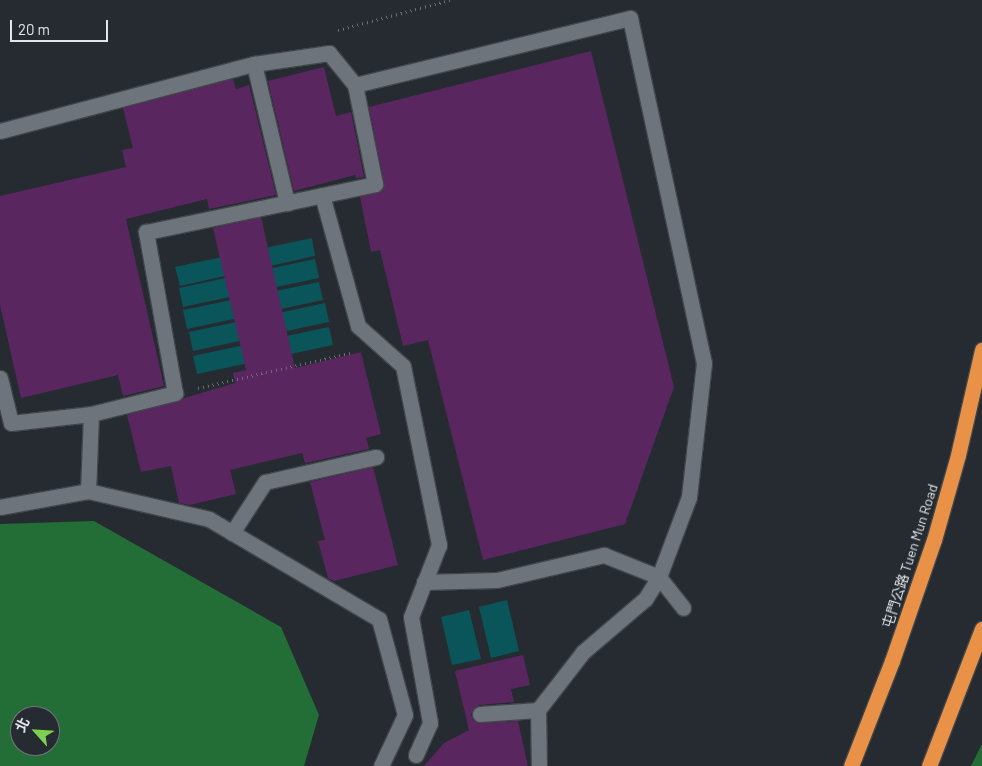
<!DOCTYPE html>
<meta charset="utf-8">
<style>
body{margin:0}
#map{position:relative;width:982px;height:766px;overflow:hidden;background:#252b31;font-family:Barlow,"Noto Sans TC",sans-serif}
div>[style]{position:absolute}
.forest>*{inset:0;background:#236d37}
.water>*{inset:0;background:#0a555a}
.building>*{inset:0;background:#5a2660}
.path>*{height:3px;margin-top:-1.5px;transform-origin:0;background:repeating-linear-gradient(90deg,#696f74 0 1px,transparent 0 5px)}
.roads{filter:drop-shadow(1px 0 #41464b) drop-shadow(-1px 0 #41464b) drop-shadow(0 1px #41464b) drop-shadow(0 -1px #41464b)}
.lane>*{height:15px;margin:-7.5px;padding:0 7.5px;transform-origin:7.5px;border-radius:7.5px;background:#6d747b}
.highway>*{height:15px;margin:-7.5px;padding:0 7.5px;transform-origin:7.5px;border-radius:7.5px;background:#e99247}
span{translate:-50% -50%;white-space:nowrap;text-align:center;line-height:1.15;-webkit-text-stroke:4px #252b31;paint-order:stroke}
.street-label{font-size:14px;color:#e2e6ea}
.north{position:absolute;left:10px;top:706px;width:50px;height:50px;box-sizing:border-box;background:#252b31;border:1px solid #71767b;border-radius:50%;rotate:296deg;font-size:14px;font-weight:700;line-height:20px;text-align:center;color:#e2e6ea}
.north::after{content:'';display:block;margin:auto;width:18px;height:22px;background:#7ed053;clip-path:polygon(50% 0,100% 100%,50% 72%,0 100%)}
.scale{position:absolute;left:10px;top:20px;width:98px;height:22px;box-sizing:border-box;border:2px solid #e2e6ea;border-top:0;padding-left:6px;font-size:15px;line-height:18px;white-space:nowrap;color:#e2e6ea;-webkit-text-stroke:4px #252b31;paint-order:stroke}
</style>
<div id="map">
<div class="forest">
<div style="clip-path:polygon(evenodd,94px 521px,281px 627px,319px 715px,304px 766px,0 766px,0 524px,94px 521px,20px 716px,50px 716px,50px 746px,20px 746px,20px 716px)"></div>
<div style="clip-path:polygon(982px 744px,982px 766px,971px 766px)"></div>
</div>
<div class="water">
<div style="clip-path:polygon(312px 238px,315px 256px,180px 286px,175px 267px)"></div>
<div style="clip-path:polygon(315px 259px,319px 278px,183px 307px,179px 288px)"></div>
<div style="clip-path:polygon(319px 282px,323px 300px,187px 329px,183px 310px)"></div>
<div style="clip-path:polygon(325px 303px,329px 322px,193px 351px,189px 332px)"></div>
<div style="clip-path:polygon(329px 327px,333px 345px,197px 374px,193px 356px)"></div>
<div style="clip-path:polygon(507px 600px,519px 651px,491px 658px,479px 607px)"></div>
<div style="clip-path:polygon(469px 610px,481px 659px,452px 665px,441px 617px)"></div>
</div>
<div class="building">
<div style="clip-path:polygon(591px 51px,674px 387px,625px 524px,483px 560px,428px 340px,403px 346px,380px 250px,371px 252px,360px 197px,381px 191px,384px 183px,369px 107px)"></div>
<div style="clip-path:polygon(324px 67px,336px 116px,351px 112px,364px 177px,356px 178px,355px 175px,294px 191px,268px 81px)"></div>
<div style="clip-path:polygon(233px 79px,236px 89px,249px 85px,276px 195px,209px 209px,207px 199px,126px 219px,164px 386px,123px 396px,118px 375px,21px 398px,0 305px,0 196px,126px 167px,122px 150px,133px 148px,123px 108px)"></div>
<div style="clip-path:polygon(261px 217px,295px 368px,361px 352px,381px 434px,366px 438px,369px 449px,305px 463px,302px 453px,230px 470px,236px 494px,190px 505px,179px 503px,171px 466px,141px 472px,127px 415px,235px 383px,233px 373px,246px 370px,213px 228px)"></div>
<div style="clip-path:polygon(373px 467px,398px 565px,334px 581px,328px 578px,318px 541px,325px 540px,310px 482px)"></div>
<div style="clip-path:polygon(523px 655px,530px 685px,511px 689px,514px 702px,479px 705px,471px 714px,473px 720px,480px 723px,518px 721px,528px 766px,424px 766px,444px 743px,469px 730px,455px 671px)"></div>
</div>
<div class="path">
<div style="left:338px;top:30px;width:116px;rotate:-15deg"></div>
<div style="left:198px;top:388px;width:156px;rotate:-13deg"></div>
</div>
<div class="roads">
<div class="lane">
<div style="left:254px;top:64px;width:143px;rotate:76.6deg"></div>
<div style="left:0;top:131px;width:263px;rotate:-14.8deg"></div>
<div style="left:254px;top:64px;width:76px;rotate:-8.3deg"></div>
<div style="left:329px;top:53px;width:41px;rotate:50.9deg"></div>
<div style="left:322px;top:195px;width:136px;rotate:74.6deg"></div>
<div style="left:358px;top:326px;width:60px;rotate:41.6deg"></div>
<div style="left:403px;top:366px;width:183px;rotate:78.6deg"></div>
<div style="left:439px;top:545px;width:77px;rotate:111.3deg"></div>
<div style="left:411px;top:617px;width:108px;rotate:79.8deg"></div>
<div style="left:430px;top:723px;width:35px;rotate:114deg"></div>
<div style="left:0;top:378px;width:46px;rotate:76.3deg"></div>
<div style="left:11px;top:423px;width:81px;rotate:-6.4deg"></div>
<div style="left:91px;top:414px;width:87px;rotate:-14deg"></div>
<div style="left:175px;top:393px;width:164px;rotate:-100.2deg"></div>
<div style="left:146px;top:232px;width:234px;rotate:-11.8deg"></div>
<div style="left:375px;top:184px;width:101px;rotate:-101.4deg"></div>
<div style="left:355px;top:85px;width:283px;rotate:-13.7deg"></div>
<div style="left:630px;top:18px;width:353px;rotate:77.9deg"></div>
<div style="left:704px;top:363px;width:135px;rotate:96.4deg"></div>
<div style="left:689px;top:497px;width:85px;rotate:110.6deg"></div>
<div style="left:659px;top:577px;width:26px;rotate:122deg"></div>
<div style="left:645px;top:599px;width:82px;rotate:139.5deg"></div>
<div style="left:583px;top:652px;width:73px;rotate:127.8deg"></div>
<div style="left:538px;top:710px;width:56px;rotate:89deg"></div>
<div style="left:91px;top:414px;width:77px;rotate:92.2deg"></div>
<div style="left:88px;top:491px;width:124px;rotate:13deg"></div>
<div style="left:209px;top:519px;width:197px;rotate:30.5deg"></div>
<div style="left:379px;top:619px;width:99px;rotate:74.8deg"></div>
<div style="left:405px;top:715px;width:56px;rotate:115.2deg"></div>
<div style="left:0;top:507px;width:89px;rotate:-10.3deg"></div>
<div style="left:232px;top:533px;width:61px;rotate:-57.1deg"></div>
<div style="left:265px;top:482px;width:114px;rotate:-12.7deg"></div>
<div style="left:424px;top:582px;width:73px;rotate:-1.6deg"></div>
<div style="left:497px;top:580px;width:110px;rotate:-13.2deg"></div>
<div style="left:604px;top:555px;width:59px;rotate:21.8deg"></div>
<div style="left:659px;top:577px;width:39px;rotate:52deg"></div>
<div style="left:480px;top:714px;width:58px;rotate:-3.9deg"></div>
</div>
<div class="highway">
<div style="left:851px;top:766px;width:113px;rotate:-68.7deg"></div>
<div style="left:892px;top:661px;width:128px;rotate:-70.9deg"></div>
<div style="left:934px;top:540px;width:88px;rotate:-74.2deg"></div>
<div style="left:958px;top:455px;width:108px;rotate:-77.1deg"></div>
<div style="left:929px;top:766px;width:147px;rotate:-68.9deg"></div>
</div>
</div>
<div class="street-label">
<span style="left:910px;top:556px;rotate:-72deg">屯門公路 Tuen Mun Road</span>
</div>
<div class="north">北</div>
<div class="scale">20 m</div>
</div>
